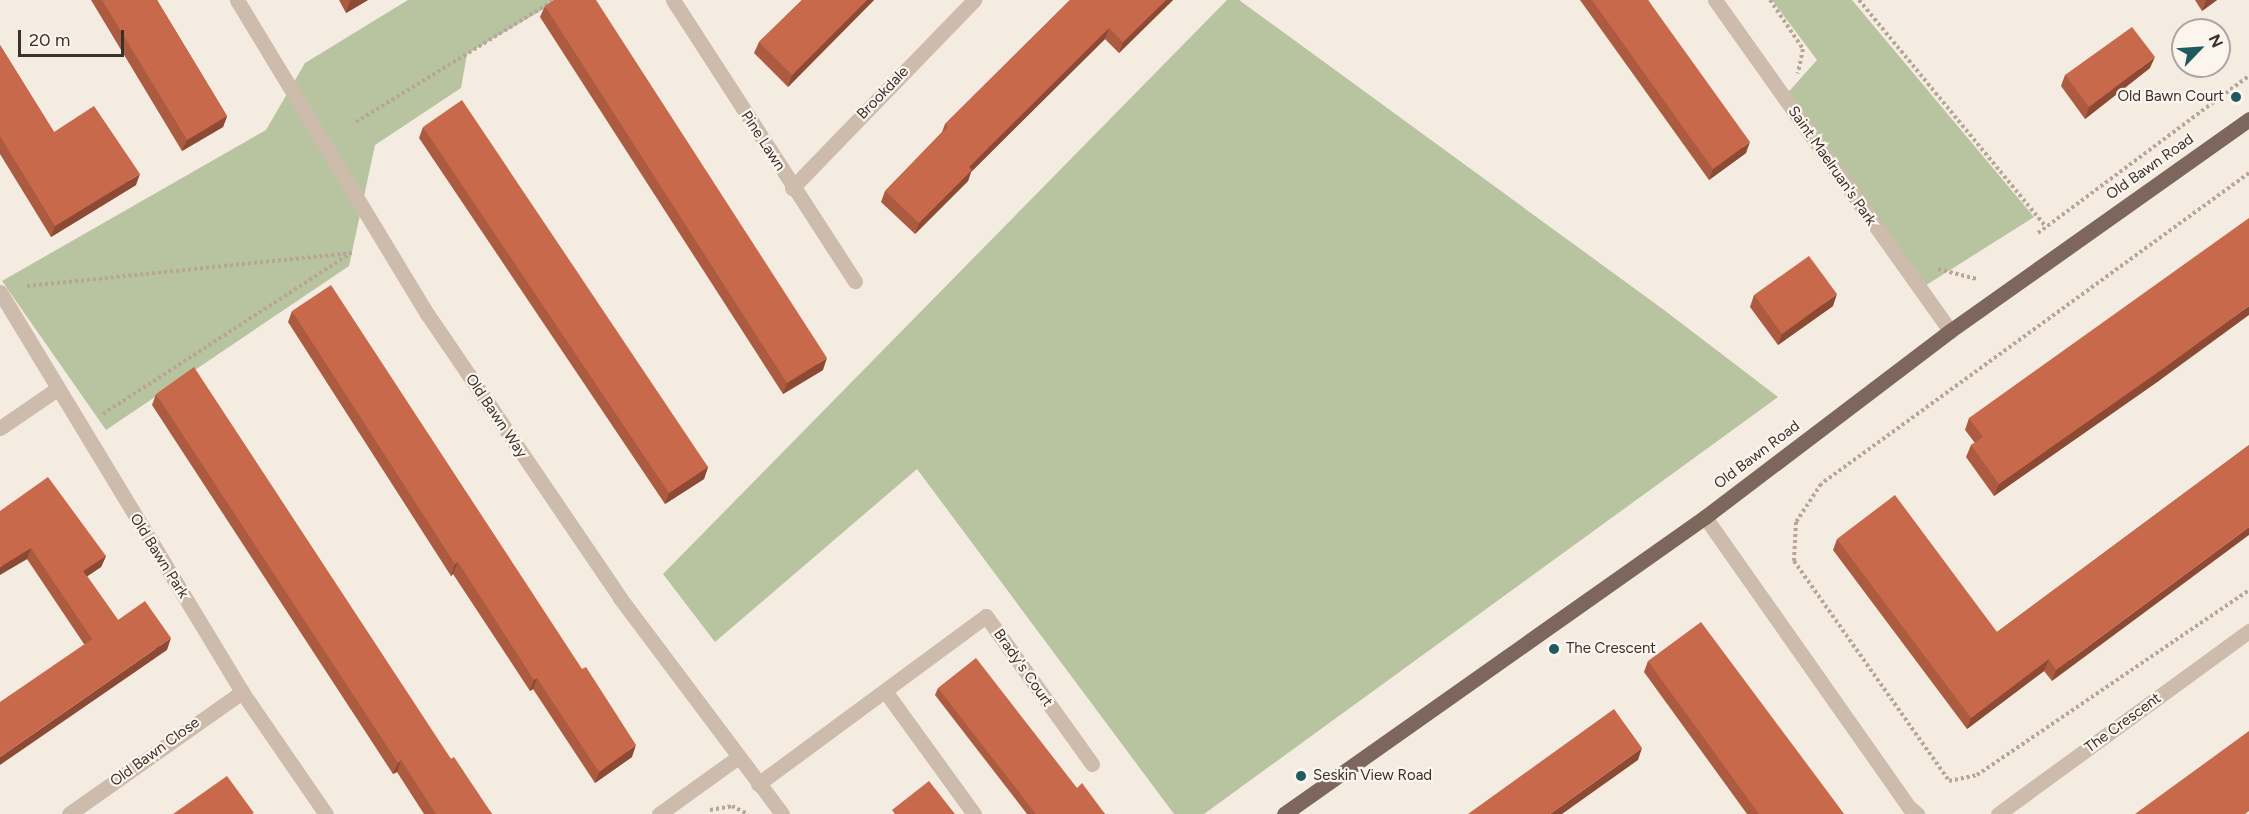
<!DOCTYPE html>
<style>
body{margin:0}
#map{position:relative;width:2249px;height:814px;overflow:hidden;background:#f4ebe1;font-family:Figtree,sans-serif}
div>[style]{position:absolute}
.green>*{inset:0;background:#b8c4a0}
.path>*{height:4px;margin-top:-2px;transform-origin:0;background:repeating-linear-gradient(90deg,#b9a596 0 3px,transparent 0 6px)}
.minor>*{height:15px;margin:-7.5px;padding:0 7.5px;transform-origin:7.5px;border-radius:7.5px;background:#cdbbac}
.major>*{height:15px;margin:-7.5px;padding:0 7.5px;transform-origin:7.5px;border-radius:7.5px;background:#7d675c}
.wall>*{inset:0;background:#ac5a40}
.shaded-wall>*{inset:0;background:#8c4a34}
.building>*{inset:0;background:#c8694b}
.dots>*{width:16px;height:16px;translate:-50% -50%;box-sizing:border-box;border:3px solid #fbf5ee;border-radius:50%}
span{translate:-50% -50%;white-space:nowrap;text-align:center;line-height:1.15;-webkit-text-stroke:4.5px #fbf5ee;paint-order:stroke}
.street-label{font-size:15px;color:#3b302b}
.poi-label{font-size:15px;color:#3b302b}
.right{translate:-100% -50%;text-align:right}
.left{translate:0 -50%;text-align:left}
.north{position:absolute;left:2171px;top:18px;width:60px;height:60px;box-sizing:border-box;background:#fbf5ee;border:2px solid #aea6a0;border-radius:50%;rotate:65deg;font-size:16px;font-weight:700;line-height:24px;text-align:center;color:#3b302b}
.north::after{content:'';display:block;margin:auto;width:21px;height:27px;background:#1f5a5e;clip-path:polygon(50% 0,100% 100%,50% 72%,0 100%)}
.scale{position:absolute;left:18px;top:30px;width:106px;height:27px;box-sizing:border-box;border:3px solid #3b302b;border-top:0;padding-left:8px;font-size:18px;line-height:21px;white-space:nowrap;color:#3b302b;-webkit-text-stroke:4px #fbf5ee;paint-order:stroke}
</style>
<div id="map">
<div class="green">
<div style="clip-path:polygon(408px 0,559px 0,467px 54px,461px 88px,375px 145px,349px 266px,106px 430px,2px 281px,266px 130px,305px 63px)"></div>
<div style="clip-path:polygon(1227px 0,1239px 0,1664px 310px,1778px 397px,1204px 814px,1174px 814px,917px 469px,715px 642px,663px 574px)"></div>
<div style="clip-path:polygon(1772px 0,1852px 0,2034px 217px,1920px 289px,1784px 97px,1817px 60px)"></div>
</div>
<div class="path">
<div style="left:1770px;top:0;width:59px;rotate:56deg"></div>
<div style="left:1803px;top:49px;width:25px;rotate:102deg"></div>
<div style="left:1859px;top:0;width:294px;rotate:50.5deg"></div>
<div style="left:356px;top:122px;width:233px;rotate:-31.6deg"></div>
<div style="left:2249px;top:173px;width:529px;rotate:144deg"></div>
<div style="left:1821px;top:484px;width:45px;rotate:123.3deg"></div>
<div style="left:1796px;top:522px;width:39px;rotate:93deg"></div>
<div style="left:1794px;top:561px;width:269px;rotate:54.8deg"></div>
<div style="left:1949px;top:781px;width:29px;rotate:-12deg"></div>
<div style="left:1977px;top:775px;width:329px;rotate:-34.2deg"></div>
<div style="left:2038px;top:233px;width:263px;rotate:-36.7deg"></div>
<div style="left:1938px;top:269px;width:40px;rotate:14.4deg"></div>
<div style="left:27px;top:286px;width:326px;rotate:-5.8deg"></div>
<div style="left:103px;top:414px;width:296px;rotate:-33deg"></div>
<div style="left:710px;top:810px;width:22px;rotate:-10deg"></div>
<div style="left:732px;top:806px;width:18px;rotate:27deg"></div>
</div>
<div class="minor">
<div style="left:237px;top:0;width:368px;rotate:58.8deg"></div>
<div style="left:428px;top:315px;width:342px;rotate:55.8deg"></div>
<div style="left:620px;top:598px;width:270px;rotate:53.1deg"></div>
<div style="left:673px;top:0;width:335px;rotate:57.1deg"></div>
<div style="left:1715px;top:0;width:406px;rotate:54.6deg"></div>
<div style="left:792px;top:188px;width:262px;rotate:-45.9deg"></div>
<div style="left:0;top:292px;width:468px;rotate:58.8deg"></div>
<div style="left:242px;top:692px;width:148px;rotate:55.5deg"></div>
<div style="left:0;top:428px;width:69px;rotate:-34.4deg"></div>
<div style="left:1705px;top:517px;width:355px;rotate:54.9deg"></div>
<div style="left:1909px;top:807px;width:11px;rotate:41deg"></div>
<div style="left:885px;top:691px;width:152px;rotate:54.1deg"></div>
<div style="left:758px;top:784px;width:283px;rotate:-36.4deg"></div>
<div style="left:986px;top:616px;width:182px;rotate:54.4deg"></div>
<div style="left:69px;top:814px;width:212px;rotate:-35.2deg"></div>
<div style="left:659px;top:814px;width:96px;rotate:-35.7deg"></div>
<div style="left:1998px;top:814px;width:311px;rotate:-36.1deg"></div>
</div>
<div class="major">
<div style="left:1284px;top:814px;width:515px;rotate:-35.2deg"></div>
<div style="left:1705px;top:517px;width:308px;rotate:-37.2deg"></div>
<div style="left:1950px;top:331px;width:367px;rotate:-35.3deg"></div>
</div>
<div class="wall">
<div style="clip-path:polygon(91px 0,157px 0,227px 116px,223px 127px,182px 151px)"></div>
<div style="clip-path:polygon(339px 0,368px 0,346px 13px)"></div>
<div style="clip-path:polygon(802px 0,874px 0,788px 87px,754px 53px,759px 42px)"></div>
<div style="clip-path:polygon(1070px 0,1173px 0,1119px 53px,1105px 39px,971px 172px,968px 181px,915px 234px,881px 202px,885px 191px,942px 132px,945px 124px)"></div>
<div style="clip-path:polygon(1580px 0,1648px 0,1746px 153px,1709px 180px)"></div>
<div style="clip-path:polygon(2195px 0,2217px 0,2202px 11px)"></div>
<div style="clip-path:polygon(545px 6px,823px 370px,783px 394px,540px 17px)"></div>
<div style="clip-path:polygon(0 45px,54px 132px,136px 185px,51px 237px,0 154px)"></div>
<div style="clip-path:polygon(2150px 68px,2085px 119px,2061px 86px,2065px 75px)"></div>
<div style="clip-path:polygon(423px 127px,708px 467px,704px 479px,665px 504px,419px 138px)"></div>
<div style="clip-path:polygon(1754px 295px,1833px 306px,1778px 345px,1750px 307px)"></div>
<div style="clip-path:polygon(292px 311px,632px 757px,595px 783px,533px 689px,530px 691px,453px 574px,451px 576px,288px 322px)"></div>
<div style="clip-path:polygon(2160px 380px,1994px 496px,1966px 457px,1971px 445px,1975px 443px,1965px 430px,1969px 418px)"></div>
<div style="clip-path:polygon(156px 394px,451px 759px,492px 814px,424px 814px,397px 772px,393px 774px,152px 405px)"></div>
<div style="clip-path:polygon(2249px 445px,2052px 681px,2044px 671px,1967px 729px,1833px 550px,1837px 539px,1997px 632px)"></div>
<div style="clip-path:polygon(0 511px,106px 556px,101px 567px,87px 576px,118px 620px,167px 650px,84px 644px,27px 559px,2px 573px)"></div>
<div style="clip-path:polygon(1648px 661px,1844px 814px,1747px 814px,1644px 672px)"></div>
<div style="clip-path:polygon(938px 688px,1077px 788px,1105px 814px,1027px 814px,935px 695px)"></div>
</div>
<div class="shaded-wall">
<div style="clip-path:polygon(353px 0,368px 0,346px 13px,350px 1px)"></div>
<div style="clip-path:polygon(867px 0,874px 0,788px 87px,792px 75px)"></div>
<div style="clip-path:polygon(1166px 0,1173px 0,1119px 53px,1123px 42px)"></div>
<div style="clip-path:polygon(2206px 0,2217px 0,2202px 11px)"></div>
<div style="clip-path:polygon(1109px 28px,1105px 39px,971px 172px,968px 181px,915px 234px,919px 223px,969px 167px)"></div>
<div style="clip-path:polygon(2155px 57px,2150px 68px,2085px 119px,2089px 107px)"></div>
<div style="clip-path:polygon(227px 116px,223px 127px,182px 151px,187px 140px)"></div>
<div style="clip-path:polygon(1750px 142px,1746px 153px,1709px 180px,1713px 169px)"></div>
<div style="clip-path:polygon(140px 174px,136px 185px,51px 237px,55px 226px)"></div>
<div style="clip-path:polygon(1837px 294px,1833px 306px,1778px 345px,1782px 334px)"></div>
<div style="clip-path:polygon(2249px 306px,2249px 315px,2160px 380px,1994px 496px,1999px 484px)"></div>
<div style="clip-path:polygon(827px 358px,823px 370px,783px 394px,787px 383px)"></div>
<div style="clip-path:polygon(708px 467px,704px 479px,665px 504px,669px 493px)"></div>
<div style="clip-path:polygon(2249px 527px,2249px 535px,2052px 681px,2056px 670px)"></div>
<div style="clip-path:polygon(31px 548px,27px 559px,0 575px,0 567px)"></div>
<div style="clip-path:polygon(106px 556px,101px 567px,79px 582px,83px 571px)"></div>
<div style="clip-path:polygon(458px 562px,453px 574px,451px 576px,455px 564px)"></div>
<div style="clip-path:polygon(171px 638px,167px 650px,0 765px,0 757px)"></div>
<div style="clip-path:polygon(2049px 659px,2044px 671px,1967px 729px,1971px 718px)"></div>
<div style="clip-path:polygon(537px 678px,533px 689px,530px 691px,534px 680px)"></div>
<div style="clip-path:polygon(636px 745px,632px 757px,595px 783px,599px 772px)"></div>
<div style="clip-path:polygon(1642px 748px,1638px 760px,1562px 814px,1550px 814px)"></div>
<div style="clip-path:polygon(401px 760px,397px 772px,393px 774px,398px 763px)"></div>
</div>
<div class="building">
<div style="clip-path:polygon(102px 0,157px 0,227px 116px,187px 140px)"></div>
<div style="clip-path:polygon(554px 0,596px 0,827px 358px,787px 383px,545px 6px)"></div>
<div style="clip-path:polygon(802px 0,867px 0,792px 75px,759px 42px)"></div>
<div style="clip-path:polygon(1070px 0,1166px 0,1123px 42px,1109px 28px,969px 167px,972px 170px,919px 223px,885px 191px,948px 127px,945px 124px)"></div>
<div style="clip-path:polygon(1592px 0,1648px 0,1750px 142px,1713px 169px)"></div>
<div style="clip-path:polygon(2132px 27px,2155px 57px,2089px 107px,2065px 75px)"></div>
<div style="clip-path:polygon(0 45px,54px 132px,94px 106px,140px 174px,55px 226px,0 136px)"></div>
<div style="clip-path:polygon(462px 100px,708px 467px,669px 493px,423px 127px)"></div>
<div style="clip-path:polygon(2249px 218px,2249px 306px,2164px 368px,1999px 484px,1971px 445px,1983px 437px,1969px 418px)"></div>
<div style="clip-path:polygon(1809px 256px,1837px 294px,1782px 334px,1754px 295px)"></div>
<div style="clip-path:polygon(331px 285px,582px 669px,586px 667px,636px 745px,599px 772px,537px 678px,534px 680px,458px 562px,455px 564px,292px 311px)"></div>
<div style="clip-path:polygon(194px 367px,451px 759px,454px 757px,492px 814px,436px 814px,401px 760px,398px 763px,156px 394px)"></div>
<div style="clip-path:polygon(2249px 445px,2249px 527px,2056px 670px,2049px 659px,1971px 718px,1837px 539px,1895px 495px,1997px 632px)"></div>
<div style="clip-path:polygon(48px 477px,106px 556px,83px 571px,118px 620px,145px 601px,171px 638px,0 757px,0 702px,92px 639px,31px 548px,0 567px,0 511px)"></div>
<div style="clip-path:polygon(1701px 622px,1836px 803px,1844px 814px,1759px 814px,1648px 661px)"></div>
<div style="clip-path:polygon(976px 658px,1077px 788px,1082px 783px,1105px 814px,1036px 814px,938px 688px)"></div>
<div style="clip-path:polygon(1614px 709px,1642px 748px,1550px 814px,1468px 814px)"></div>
<div style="clip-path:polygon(2249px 731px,2249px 811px,2245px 814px,2135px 814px)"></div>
<div style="clip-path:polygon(227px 776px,254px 813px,252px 814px,173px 814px)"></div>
<div style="clip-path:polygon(929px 781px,955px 814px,895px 814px,892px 810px)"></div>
</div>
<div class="dots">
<div style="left:2236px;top:97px;background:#1f5a5e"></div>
<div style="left:1554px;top:649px;background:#1f5a5e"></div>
<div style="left:1301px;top:776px;background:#1f5a5e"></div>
</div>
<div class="street-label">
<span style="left:883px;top:93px;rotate:-46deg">Brookdale</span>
<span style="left:763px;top:141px;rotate:57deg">Pine Lawn</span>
<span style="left:1832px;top:166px;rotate:55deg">Saint Maelruan's Park</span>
<span style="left:2150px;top:167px;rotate:-35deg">Old Bawn Road</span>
<span style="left:496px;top:416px;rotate:56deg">Old Bawn Way</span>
<span style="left:1757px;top:455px;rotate:-37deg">Old Bawn Road</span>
<span style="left:159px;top:556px;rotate:58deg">Old Bawn Park</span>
<span style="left:1023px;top:668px;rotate:55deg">Brady's Court</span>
<span style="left:2123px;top:723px;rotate:-36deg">The Crescent</span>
<span style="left:155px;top:752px;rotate:-36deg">Old Bawn Close</span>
</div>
<div class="poi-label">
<span class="right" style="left:2224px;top:97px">Old Bawn Court</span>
<span class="left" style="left:1566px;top:649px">The Crescent</span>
<span class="left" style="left:1313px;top:776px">Seskin View Road</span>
</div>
<div class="north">N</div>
<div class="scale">20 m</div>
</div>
